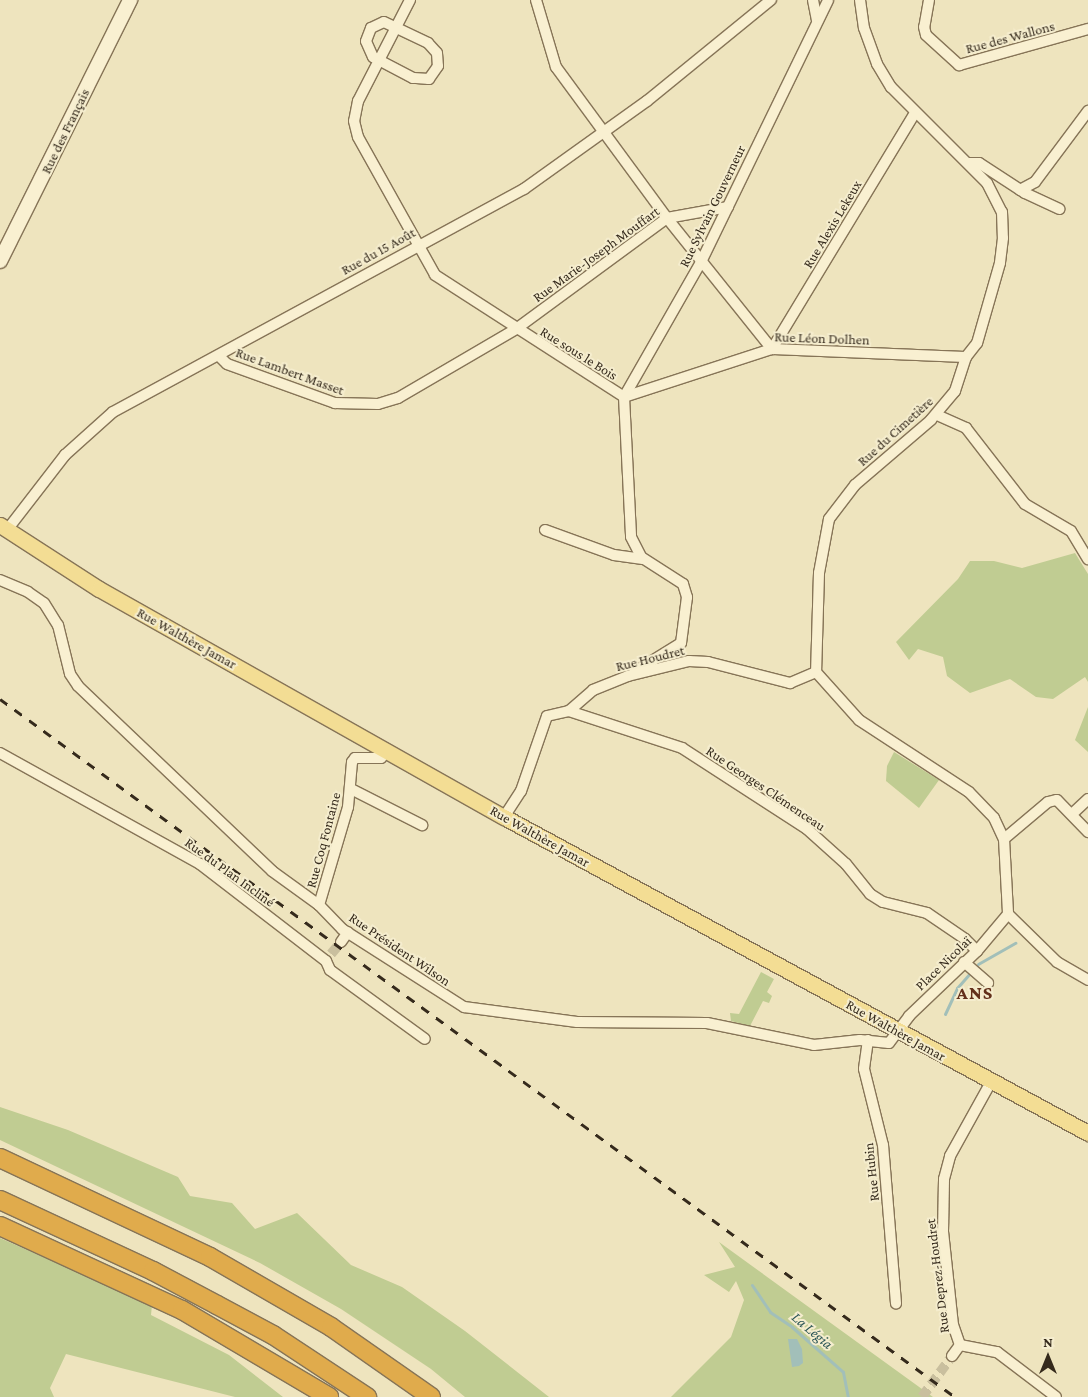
<!DOCTYPE html>
<meta charset="utf-8">
<style>
body{margin:0}
#map{position:relative;width:1088px;height:1397px;overflow:hidden;background:#eee4be;font-family:"Crimson Pro",serif}
div>[style]{position:absolute}
.green>*{inset:0;background:#c0cc92}
.water>*{inset:0;background:#a2bfb9}
.stream>*{height:3px;margin:-1.5px;padding:0 1.5px;transform-origin:1.5px;border-radius:1.5px;background:#a2bfb9}
.street-tunnel>*{height:10px;margin-top:-5px;transform-origin:0;background:repeating-linear-gradient(90deg,#c9bf9e 0 10px,transparent 0 15px)}
.roads{filter:drop-shadow(1px 0 #867457) drop-shadow(-1px 0 #867457) drop-shadow(0 1px #867457) drop-shadow(0 -1px #867457)}
.street>*{height:10px;margin:-5px;padding:0 5px;transform-origin:5px;border-radius:5px;background:#f9f0d1}
.secondary>*{height:14px;margin:-7px;padding:0 7px;transform-origin:7px;border-radius:7px;background:#f9f0d1}
.primary>*{height:15px;margin:-7.5px;padding:0 7.5px;transform-origin:7.5px;border-radius:7.5px;background:#f3dd94}
.highway>*{height:18px;margin:-9px;padding:0 9px;transform-origin:9px;border-radius:9px;background:#e0ab4c}
.rail>*{height:3px;margin-top:-1.5px;transform-origin:0;background:repeating-linear-gradient(90deg,#352a1c 0 9px,transparent 0 18px)}
span{translate:-50% -50%;white-space:nowrap;text-align:center;line-height:1.15;-webkit-text-stroke:4px #f5edce;paint-order:stroke}
.street-label{font-size:14px;color:#352a1c}
.water-label{font-size:15px;color:#2a5556;font-style:italic}
.district-label{font-size:19px;color:#63301a;font-weight:700;letter-spacing:1px}
.north{position:absolute;left:1023px;top:1332px;width:50px;height:50px;-webkit-text-stroke:4px #f5edce;paint-order:stroke;rotate:0deg;font-size:14px;font-weight:700;line-height:20px;text-align:center;color:#352a1c}
.north::after{content:'';display:block;margin:auto;width:18px;height:22px;background:#352a1c;clip-path:polygon(50% 0,100% 100%,50% 72%,0 100%)}
</style>
<div id="map">
<div class="green">
<div style="clip-path:polygon(1075px 553px,1088px 574px,1088px 682px,1085px 677px,1053px 699px,1036px 697px,1010px 679px,970px 693px,947px 676px,943px 657px,918px 649px,909px 660px,896px 642px,958px 579px,970px 561px,994px 561px,1022px 568px)"></div>
<div style="clip-path:polygon(1088px 707px,1088px 752px,1075px 740px)"></div>
<div style="clip-path:polygon(894px 752px,939px 780px,919px 808px,886px 781px,887px 766px)"></div>
<div style="clip-path:polygon(761px 972px,774px 979px,767px 992px,772px 996px,769px 1003px,763px 1001px,750px 1026px,731px 1021px,730px 1013px,739px 1014px)"></div>
<div style="clip-path:polygon(0 1107px,68px 1130px,178px 1177px,190px 1196px,232px 1203px,255px 1229px,297px 1213px,351px 1265px,402px 1287px,465px 1331px,549px 1397px,465px 1397px,431px 1369px,341px 1309px,260px 1263px,0 1140px)"></div>
<div style="clip-path:polygon(0 1238px,152px 1305px,151px 1315px,229px 1355px,283px 1397px,235px 1397px,66px 1354px,50px 1388px,54px 1397px,0 1397px)"></div>
<div style="clip-path:polygon(719px 1242px,933px 1397px,671px 1397px,731px 1337px,744px 1300px,736px 1281px,729px 1292px,704px 1275px,735px 1267px)"></div>
</div>
<div class="water">
<div style="clip-path:polygon(788px 1339px,797px 1339px,802px 1349px,803px 1363px,799px 1366px,792px 1367px)"></div>
</div>
<div class="stream">
<div style="left:978px;top:964px;width:43px;rotate:-29.6deg"></div>
<div style="left:945px;top:1014px;width:29px;rotate:-65deg"></div>
<div style="left:957px;top:988px;width:21px;rotate:-49deg"></div>
<div style="left:752px;top:1285px;width:32px;rotate:56deg"></div>
<div style="left:770px;top:1312px;width:27px;rotate:34deg"></div>
<div style="left:792px;top:1327px;width:68px;rotate:41.4deg"></div>
<div style="left:843px;top:1372px;width:25px;rotate:79deg"></div>
</div>
<div class="street-tunnel">
<div style="left:331px;top:954px;width:16px;rotate:-50deg"></div>
<div style="left:922px;top:1397px;width:51px;rotate:-53.8deg"></div>
</div>
<div class="roads">
<div class="street">
<div style="left:410px;top:0;width:114px;rotate:117.2deg"></div>
<div style="left:358px;top:101px;width:20px;rotate:101deg"></div>
<div style="left:354px;top:121px;width:16px;rotate:76deg"></div>
<div style="left:358px;top:137px;width:158px;rotate:60.8deg"></div>
<div style="left:435px;top:275px;width:225px;rotate:32.8deg"></div>
<div style="left:536px;top:0;width:70px;rotate:73.4deg"></div>
<div style="left:556px;top:67px;width:187px;rotate:53.7deg"></div>
<div style="left:667px;top:218px;width:168px;rotate:51.3deg"></div>
<div style="left:813px;top:0;width:21px;rotate:79deg"></div>
<div style="left:860px;top:0;width:28px;rotate:82deg"></div>
<div style="left:864px;top:28px;width:38px;rotate:70deg"></div>
<div style="left:877px;top:64px;width:27px;rotate:59deg"></div>
<div style="left:891px;top:87px;width:136px;rotate:45deg"></div>
<div style="left:987px;top:183px;width:33px;rotate:63deg"></div>
<div style="left:1002px;top:212px;width:26px;rotate:88deg"></div>
<div style="left:1003px;top:238px;width:25px;rotate:97deg"></div>
<div style="left:1000px;top:263px;width:83px;rotate:106deg"></div>
<div style="left:977px;top:343px;width:18px;rotate:128deg"></div>
<div style="left:966px;top:357px;width:36px;rotate:108deg"></div>
<div style="left:955px;top:391px;width:38px;rotate:130deg"></div>
<div style="left:931px;top:420px;width:100px;rotate:139.5deg"></div>
<div style="left:855px;top:485px;width:43px;rotate:127.4deg"></div>
<div style="left:829px;top:519px;width:55px;rotate:100.5deg"></div>
<div style="left:819px;top:573px;width:99px;rotate:91.7deg"></div>
<div style="left:816px;top:672px;width:64px;rotate:48.1deg"></div>
<div style="left:859px;top:720px;width:131px;rotate:33.2deg"></div>
<div style="left:969px;top:792px;width:36px;rotate:46deg"></div>
<div style="left:994px;top:818px;width:23px;rotate:65deg"></div>
<div style="left:1004px;top:839px;width:75px;rotate:86.9deg"></div>
<div style="left:1008px;top:914px;width:69px;rotate:44.4deg"></div>
<div style="left:1057px;top:962px;width:36px;rotate:30deg"></div>
<div style="left:929px;top:0;width:27px;rotate:100deg"></div>
<div style="left:924px;top:27px;width:8px;rotate:76deg"></div>
<div style="left:926px;top:35px;width:45px;rotate:42.3deg"></div>
<div style="left:959px;top:65px;width:134px;rotate:-15.6deg"></div>
<div style="left:384px;top:22px;width:49px;rotate:25.5deg"></div>
<div style="left:428px;top:43px;width:13px;rotate:48deg"></div>
<div style="left:437px;top:53px;width:13px;rotate:86deg"></div>
<div style="left:438px;top:66px;width:16px;rotate:125deg"></div>
<div style="left:429px;top:79px;width:16px;rotate:-176deg"></div>
<div style="left:413px;top:78px;width:45px;rotate:-152.3deg"></div>
<div style="left:373px;top:57px;width:17px;rotate:-114deg"></div>
<div style="left:366px;top:41px;width:14px;rotate:-69deg"></div>
<div style="left:371px;top:28px;width:14px;rotate:-25deg"></div>
<div style="left:969px;top:163px;width:10px"></div>
<div style="left:979px;top:163px;width:55px;rotate:33.1deg"></div>
<div style="left:1025px;top:193px;width:38px;rotate:25deg"></div>
<div style="left:1020px;top:190px;width:17px;rotate:-28deg"></div>
<div style="left:1035px;top:182px;width:89px;rotate:-53.3deg"></div>
<div style="left:772px;top:349px;width:276px;rotate:-58.8deg"></div>
<div style="left:219px;top:356px;width:11px;rotate:45deg"></div>
<div style="left:227px;top:364px;width:115px;rotate:19.9deg"></div>
<div style="left:335px;top:403px;width:43px;rotate:1.3deg"></div>
<div style="left:378px;top:404px;width:21px;rotate:-17deg"></div>
<div style="left:398px;top:398px;width:137px;rotate:-30.3deg"></div>
<div style="left:516px;top:329px;width:187px;rotate:-36.3deg"></div>
<div style="left:667px;top:218px;width:62px;rotate:-10.2deg"></div>
<div style="left:624px;top:397px;width:155px;rotate:-60.3deg"></div>
<div style="left:701px;top:262px;width:291px;rotate:-64.1deg"></div>
<div style="left:624px;top:397px;width:156px;rotate:-18deg"></div>
<div style="left:772px;top:349px;width:194px;rotate:2.4deg"></div>
<div style="left:624px;top:397px;width:140px;rotate:87.1deg"></div>
<div style="left:631px;top:537px;width:22px;rotate:63deg"></div>
<div style="left:641px;top:557px;width:50px;rotate:32.7deg"></div>
<div style="left:683px;top:584px;width:14px;rotate:73deg"></div>
<div style="left:687px;top:597px;width:46px;rotate:97.4deg"></div>
<div style="left:681px;top:643px;width:55px;rotate:148.3deg"></div>
<div style="left:937px;top:415px;width:32px;rotate:24deg"></div>
<div style="left:966px;top:428px;width:96px;rotate:52.2deg"></div>
<div style="left:1025px;top:504px;width:53px;rotate:30.4deg"></div>
<div style="left:1071px;top:531px;width:33px;rotate:59deg"></div>
<div style="left:7px;top:530px;width:95px;rotate:-52.3deg"></div>
<div style="left:65px;top:455px;width:64px;rotate:-41.9deg"></div>
<div style="left:113px;top:412px;width:468px;rotate:-28.5deg"></div>
<div style="left:524px;top:189px;width:151px;rotate:-35.6deg"></div>
<div style="left:647px;top:101px;width:160px;rotate:-39.2deg"></div>
<div style="left:545px;top:530px;width:73px;rotate:19.9deg"></div>
<div style="left:614px;top:555px;width:29px;rotate:8deg"></div>
<div style="left:0;top:580px;width:30px;rotate:23deg"></div>
<div style="left:28px;top:592px;width:19px;rotate:35deg"></div>
<div style="left:44px;top:603px;width:26px;rotate:58deg"></div>
<div style="left:58px;top:625px;width:50px;rotate:76.2deg"></div>
<div style="left:70px;top:674px;width:14px;rotate:56deg"></div>
<div style="left:78px;top:686px;width:268px;rotate:43.6deg"></div>
<div style="left:272px;top:871px;width:58px;rotate:35.9deg"></div>
<div style="left:319px;top:905px;width:33px;rotate:46deg"></div>
<div style="left:342px;top:929px;width:145px;rotate:32.6deg"></div>
<div style="left:464px;top:1007px;width:114px;rotate:7.6deg"></div>
<div style="left:577px;top:1022px;width:130px;rotate:0.4deg"></div>
<div style="left:707px;top:1023px;width:109px;rotate:11.6deg"></div>
<div style="left:814px;top:1045px;width:46px;rotate:-6.2deg"></div>
<div style="left:860px;top:1040px;width:29px;rotate:6deg"></div>
<div style="left:889px;top:1043px;width:34px;rotate:-53deg"></div>
<div style="left:909px;top:1016px;width:94px;rotate:-43.7deg"></div>
<div style="left:977px;top:951px;width:48px;rotate:-50deg"></div>
<div style="left:569px;top:711px;width:119px;rotate:18.1deg"></div>
<div style="left:682px;top:748px;width:149px;rotate:32.9deg"></div>
<div style="left:807px;top:829px;width:52px;rotate:41.9deg"></div>
<div style="left:846px;top:864px;width:38px;rotate:51deg"></div>
<div style="left:870px;top:894px;width:15px;rotate:32deg"></div>
<div style="left:883px;top:902px;width:45px;rotate:14deg"></div>
<div style="left:927px;top:913px;width:46px;rotate:34.4deg"></div>
<div style="left:965px;top:939px;width:17px;rotate:45deg"></div>
<div style="left:0;top:753px;width:229px;rotate:29deg"></div>
<div style="left:200px;top:864px;width:159px;rotate:37.6deg"></div>
<div style="left:326px;top:961px;width:10px;rotate:66deg"></div>
<div style="left:330px;top:970px;width:117px;rotate:36deg"></div>
<div style="left:351px;top:789px;width:80px;rotate:26.9deg"></div>
<div style="left:1072px;top:814px;width:22px;rotate:-43deg"></div>
<div style="left:504px;top:817px;width:31px;rotate:-57deg"></div>
<div style="left:521px;top:791px;width:79px;rotate:-70.9deg"></div>
<div style="left:547px;top:716px;width:23px;rotate:-13deg"></div>
<div style="left:569px;top:711px;width:32px;rotate:-41deg"></div>
<div style="left:593px;top:690px;width:38px;rotate:-22deg"></div>
<div style="left:628px;top:676px;width:63px;rotate:-13.8deg"></div>
<div style="left:689px;top:661px;width:19px;rotate:3deg"></div>
<div style="left:708px;top:662px;width:85px;rotate:14.4deg"></div>
<div style="left:790px;top:683px;width:28px;rotate:-23deg"></div>
<div style="left:1004px;top:839px;width:57px;rotate:-40.1deg"></div>
<div style="left:1048px;top:802px;width:9px;rotate:-13deg"></div>
<div style="left:1057px;top:800px;width:45px;rotate:45.9deg"></div>
<div style="left:319px;top:905px;width:102px;rotate:-73.5deg"></div>
<div style="left:348px;top:807px;width:45px;rotate:-84.9deg"></div>
<div style="left:352px;top:762px;width:5px;rotate:-53deg"></div>
<div style="left:355px;top:758px;width:26px"></div>
<div style="left:381px;top:758px;width:11px;rotate:-49deg"></div>
<div style="left:341px;top:942px;width:12px;rotate:-55deg"></div>
<div style="left:964px;top:962px;width:32px;rotate:41deg"></div>
<div style="left:868px;top:1040px;width:29px;rotate:98deg"></div>
<div style="left:864px;top:1069px;width:78px;rotate:76deg"></div>
<div style="left:883px;top:1145px;width:159px;rotate:85.3deg"></div>
<div style="left:960px;top:1345px;width:21px;rotate:-109deg"></div>
<div style="left:953px;top:1325px;width:94px;rotate:-96.1deg"></div>
<div style="left:943px;top:1232px;width:53px;rotate:-88.9deg"></div>
<div style="left:944px;top:1179px;width:24px;rotate:-75deg"></div>
<div style="left:950px;top:1156px;width:85px;rotate:-61deg"></div>
<div style="left:960px;top:1345px;width:38px;rotate:11deg"></div>
<div style="left:997px;top:1352px;width:74px;rotate:37.3deg"></div>
<div style="left:952px;top:1356px;width:14px;rotate:-54deg"></div>
</div>
<div class="secondary">
<div style="left:0;top:261px;width:292px;rotate:-63.5deg"></div>
</div>
<div class="primary">
<div style="left:0;top:525px;width:118px;rotate:32.9deg"></div>
<div style="left:99px;top:589px;width:465px;rotate:29.4deg"></div>
<div style="left:504px;top:817px;width:664px;rotate:28.42deg"></div>
</div>
<div class="highway">
<div style="left:0;top:1158px;width:232px;rotate:25.2deg"></div>
<div style="left:210px;top:1257px;width:140px;rotate:30deg"></div>
<div style="left:331px;top:1327px;width:122px;rotate:35deg"></div>
<div style="left:0;top:1200px;width:169px;rotate:24.9deg"></div>
<div style="left:153px;top:1271px;width:72px;rotate:28deg"></div>
<div style="left:217px;top:1305px;width:64px;rotate:28.2deg"></div>
<div style="left:273px;top:1335px;width:113px;rotate:33.4deg"></div>
<div style="left:0;top:1226px;width:200px;rotate:24.8deg"></div>
<div style="left:182px;top:1310px;width:171px;rotate:30.6deg"></div>
</div>
</div>
<div class="rail">
<div style="left:0;top:699px;width:1183px;rotate:36.16deg"></div>
</div>
<div class="street-label">
<span style="left:1010px;top:37px;rotate:-15deg">Rue des Wallons</span>
<span style="left:65px;top:131px;rotate:-64deg">Rue des Français</span>
<span style="left:712px;top:206px;rotate:-64deg">Rue Sylvain Gouverneur</span>
<span style="left:832px;top:224px;rotate:-59deg">Rue Alexis Lekeux</span>
<span style="left:378px;top:251px;rotate:-29deg">Rue du 15 Août</span>
<span style="left:596px;top:254px;rotate:-36deg">Rue Marie-Joseph Mouffart</span>
<span style="left:822px;top:338px;rotate:2deg">Rue Léon Dolhen</span>
<span style="left:579px;top:353px;rotate:32deg">Rue sous le Bois</span>
<span style="left:290px;top:371px;rotate:20deg">Rue Lambert Masset</span>
<span style="left:895px;top:431px;rotate:-42deg">Rue du Cimetière</span>
<span style="left:187px;top:638px;rotate:29deg">Rue Walthère Jamar</span>
<span style="left:650px;top:658px;rotate:-14deg">Rue Houdret</span>
<span style="left:766px;top:788px;rotate:34deg">Rue Georges Clémenceau</span>
<span style="left:540px;top:836px;rotate:29deg">Rue Walthère Jamar</span>
<span style="left:323px;top:840px;rotate:-75deg">Rue Coq Fontaine</span>
<span style="left:230px;top:872px;rotate:36deg">Rue du Plan Incliné</span>
<span style="left:400px;top:949px;rotate:34deg">Rue Président Wilson</span>
<span style="left:943px;top:963px;rotate:-44deg">Place Nicolaï</span>
<span style="left:896px;top:1030px;rotate:29deg">Rue Walthère Jamar</span>
<span style="left:871px;top:1172px;rotate:-96deg">Rue Hubin</span>
<span style="left:937px;top:1276px;rotate:-97deg">Rue Deprez-Houdret</span>
</div>
<div class="water-label">
<span style="left:812px;top:1331px;rotate:40deg">La Légia</span>
</div>
<div class="district-label">
<span style="left:975px;top:993px">ANS</span>
</div>
<div class="north">N</div>
</div>
